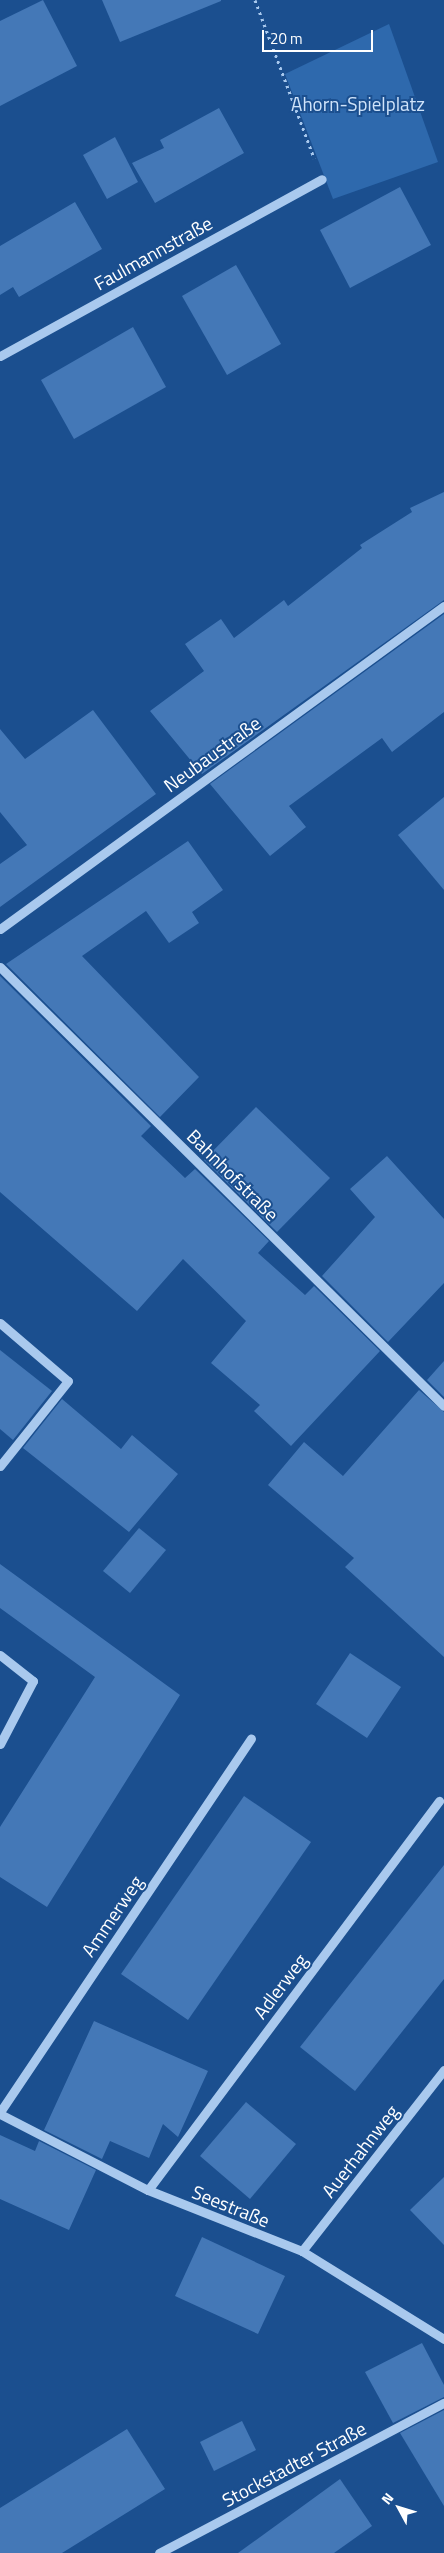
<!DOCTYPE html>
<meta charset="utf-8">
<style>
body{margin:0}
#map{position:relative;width:444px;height:2553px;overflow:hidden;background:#1b4f8f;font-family:"Titillium Web",sans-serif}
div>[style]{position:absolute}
.green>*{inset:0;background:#2e69ad}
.building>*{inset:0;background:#4478b7}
.path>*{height:3px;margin-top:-1.5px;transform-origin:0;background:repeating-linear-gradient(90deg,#a9c9ee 0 2.5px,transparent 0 6.5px)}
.minor>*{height:9px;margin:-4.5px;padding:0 4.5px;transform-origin:4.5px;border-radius:4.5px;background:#a9c9ee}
span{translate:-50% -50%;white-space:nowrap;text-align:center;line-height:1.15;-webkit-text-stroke:4px #1b4f8f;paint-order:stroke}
.park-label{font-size:19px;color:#cfe3fa}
.street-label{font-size:19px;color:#fff}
.north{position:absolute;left:374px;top:2483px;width:50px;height:50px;-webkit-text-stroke:4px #1b4f8f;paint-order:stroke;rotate:309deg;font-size:14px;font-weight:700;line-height:20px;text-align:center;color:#fff}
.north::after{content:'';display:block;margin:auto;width:18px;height:22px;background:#fff;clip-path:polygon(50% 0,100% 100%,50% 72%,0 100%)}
.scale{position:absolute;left:262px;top:30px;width:111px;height:22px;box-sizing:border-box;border:2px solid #fff;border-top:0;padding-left:6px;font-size:15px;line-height:18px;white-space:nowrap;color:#fff;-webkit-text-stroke:4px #1b4f8f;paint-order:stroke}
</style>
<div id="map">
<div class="green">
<div style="clip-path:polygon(389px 24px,438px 162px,333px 199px,285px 74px)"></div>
</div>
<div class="building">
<div style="clip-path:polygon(43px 0,77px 66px,0 106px,0 21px)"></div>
<div style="clip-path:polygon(102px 0,221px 0,221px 1px,120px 42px)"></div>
<div style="clip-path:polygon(219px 108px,244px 153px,155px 203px,132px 163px,164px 148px,160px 140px)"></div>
<div style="clip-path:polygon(115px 137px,138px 182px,107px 199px,83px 155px)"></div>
<div style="clip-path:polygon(400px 187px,431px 245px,350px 288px,320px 230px)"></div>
<div style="clip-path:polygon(75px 202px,102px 249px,19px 297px,13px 287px,0 295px,0 246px)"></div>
<div style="clip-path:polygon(236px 265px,281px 344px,227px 375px,182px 296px)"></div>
<div style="clip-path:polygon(133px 327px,166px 387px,74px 439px,41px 380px)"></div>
<div style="clip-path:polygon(444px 492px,444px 600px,202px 774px,150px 711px,204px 671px,185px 644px,221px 619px,234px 638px,284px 600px,288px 606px,362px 548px,360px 545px,412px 512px,410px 508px)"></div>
<div style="clip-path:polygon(444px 614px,444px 712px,392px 752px,382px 738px,289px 806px,306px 827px,270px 856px,210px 784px)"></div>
<div style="clip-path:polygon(93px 710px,156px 794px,0 907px,0 864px,27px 845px,0 812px,0 729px,25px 759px)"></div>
<div style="clip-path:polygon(444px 797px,444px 890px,398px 835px)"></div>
<div style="clip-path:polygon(188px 841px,223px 890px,192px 912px,199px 923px,169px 943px,146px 911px,82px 956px,199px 1077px,160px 1117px,6px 964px)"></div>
<div style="clip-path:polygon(0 976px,151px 1126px,141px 1136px,185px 1178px,195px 1169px,269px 1241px,258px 1253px,305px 1295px,314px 1286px,380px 1351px,291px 1446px,254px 1411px,260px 1405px,211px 1363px,246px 1321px,183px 1259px,137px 1311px,0 1192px)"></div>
<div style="clip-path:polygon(256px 1107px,330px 1178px,277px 1232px,204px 1160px)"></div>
<div style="clip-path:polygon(387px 1156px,444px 1219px,444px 1283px,388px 1342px,322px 1276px,375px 1217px,350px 1189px)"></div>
<div style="clip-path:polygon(0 1350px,52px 1391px,13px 1440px,0 1429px)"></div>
<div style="clip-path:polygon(444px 1361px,444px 1397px,427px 1380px)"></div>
<div style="clip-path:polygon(419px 1390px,444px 1412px,444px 1657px,345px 1567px,354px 1558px,268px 1485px,304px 1442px,343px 1476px)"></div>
<div style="clip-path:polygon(62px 1399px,121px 1449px,132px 1435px,178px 1474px,129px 1532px,23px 1448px)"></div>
<div style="clip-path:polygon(139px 1528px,166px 1550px,130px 1593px,103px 1571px)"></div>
<div style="clip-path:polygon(0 1564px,180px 1695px,47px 1907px,0 1877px,0 1827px,95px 1677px,0 1608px)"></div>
<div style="clip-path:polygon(350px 1653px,401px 1687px,367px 1738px,316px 1704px)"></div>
<div style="clip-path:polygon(244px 1796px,311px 1842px,188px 2020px,121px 1974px)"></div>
<div style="clip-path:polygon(444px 1865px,444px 1979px,355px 2091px,300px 2047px)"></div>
<div style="clip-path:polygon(94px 2021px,208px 2071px,178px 2137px,163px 2124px,149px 2158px,110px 2141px,102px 2159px,44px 2130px)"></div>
<div style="clip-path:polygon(246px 2102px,296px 2144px,250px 2199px,200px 2156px)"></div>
<div style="clip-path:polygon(0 2135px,35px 2151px,39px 2141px,96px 2170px,69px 2230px,0 2199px)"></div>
<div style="clip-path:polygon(444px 2177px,444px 2245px,410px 2210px)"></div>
<div style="clip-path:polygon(202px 2237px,285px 2276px,258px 2334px,175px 2296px)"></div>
<div style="clip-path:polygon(422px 2343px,444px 2385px,444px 2397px,393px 2423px,365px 2372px)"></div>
<div style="clip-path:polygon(444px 2410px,444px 2506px,400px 2433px)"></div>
<div style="clip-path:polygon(242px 2421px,256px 2450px,214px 2471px,200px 2442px)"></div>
<div style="clip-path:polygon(127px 2429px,165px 2489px,62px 2553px,0 2553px,0 2508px)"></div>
<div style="clip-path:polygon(340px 2479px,372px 2526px,334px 2553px,238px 2553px)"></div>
</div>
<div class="path">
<div style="left:255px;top:0;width:169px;rotate:69.5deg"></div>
</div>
<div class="minor">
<div style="left:0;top:356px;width:367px;rotate:-28.8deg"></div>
<div style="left:0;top:929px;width:549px;rotate:-36.04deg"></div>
<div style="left:0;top:967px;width:624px;rotate:44.68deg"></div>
<div style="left:0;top:1323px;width:89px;rotate:40.5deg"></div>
<div style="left:68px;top:1381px;width:109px;rotate:128.7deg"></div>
<div style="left:0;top:1655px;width:42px;rotate:38.2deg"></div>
<div style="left:33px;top:1681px;width:71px;rotate:117.6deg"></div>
<div style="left:0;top:2112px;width:450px;rotate:-56.1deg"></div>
<div style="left:0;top:2114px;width:166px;rotate:27.2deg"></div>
<div style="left:148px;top:2190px;width:166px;rotate:21.6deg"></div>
<div style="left:302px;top:2251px;width:167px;rotate:31.8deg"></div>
<div style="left:148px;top:2190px;width:486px;rotate:-53.2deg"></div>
<div style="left:302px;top:2251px;width:230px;rotate:-51.9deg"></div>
<div style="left:159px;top:2553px;width:322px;rotate:-27.8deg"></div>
</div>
<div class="park-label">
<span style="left:358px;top:104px">Ahorn-Spielplatz</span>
</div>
<div class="street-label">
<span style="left:153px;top:253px;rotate:-29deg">Faulmannstraße</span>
<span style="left:212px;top:754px;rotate:-36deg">Neubaustraße</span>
<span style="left:233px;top:1175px;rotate:45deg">Bahnhofstraße</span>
<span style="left:112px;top:1916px;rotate:-56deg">Ammerweg</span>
<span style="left:280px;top:1986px;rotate:-53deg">Adlerweg</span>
<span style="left:360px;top:2151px;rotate:-52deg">Auerhahnweg</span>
<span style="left:231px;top:2206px;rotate:22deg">Seestraße</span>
<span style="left:294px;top:2464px;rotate:-28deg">Stockstadter Straße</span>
</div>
<div class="north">N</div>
<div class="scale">20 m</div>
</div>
